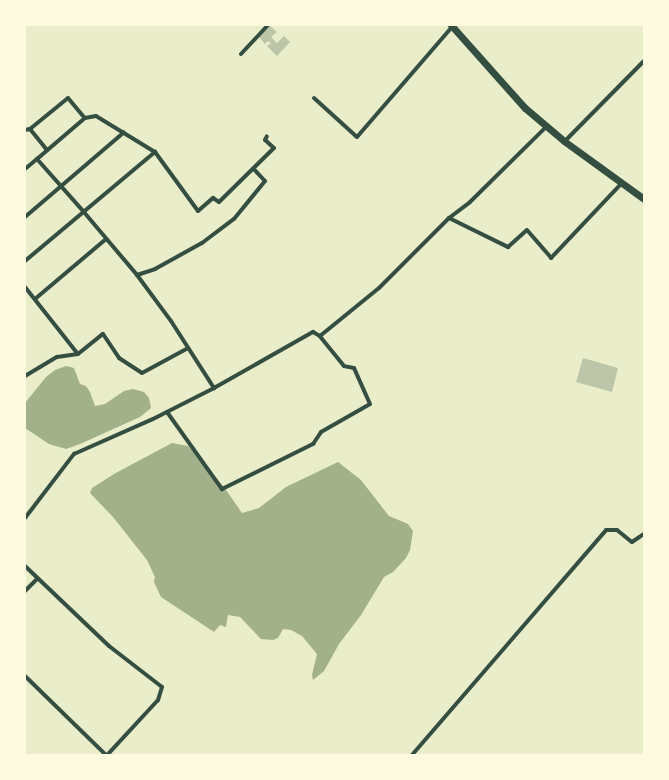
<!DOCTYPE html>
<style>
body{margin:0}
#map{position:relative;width:669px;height:780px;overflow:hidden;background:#e9edc9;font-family:"IBM Plex Sans",sans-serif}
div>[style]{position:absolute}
.water>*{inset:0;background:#a3b18a}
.building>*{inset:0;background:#bcc5a7}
.minor>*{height:4px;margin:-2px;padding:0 2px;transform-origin:2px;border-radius:2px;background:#344e41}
.trunk>*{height:7px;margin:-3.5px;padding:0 3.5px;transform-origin:3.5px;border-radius:3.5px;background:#344e41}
span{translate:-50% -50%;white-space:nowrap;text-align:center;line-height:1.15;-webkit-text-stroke:5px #fefae0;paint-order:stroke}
.frame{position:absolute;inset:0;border:26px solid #fefae0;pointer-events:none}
</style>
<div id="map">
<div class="water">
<div style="clip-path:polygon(66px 366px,74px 368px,80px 384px,86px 386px,90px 392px,95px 406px,105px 404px,124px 391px,133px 389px,144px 392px,149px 398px,151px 408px,140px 417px,80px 444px,66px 449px,49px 444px,25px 428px,25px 403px,46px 377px,55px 370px)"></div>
<div style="clip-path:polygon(172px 443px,188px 446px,224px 487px,242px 513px,259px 508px,286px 487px,338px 462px,361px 480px,389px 516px,408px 524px,413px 531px,410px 550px,406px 558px,393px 572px,384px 577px,361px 615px,339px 644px,324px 671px,313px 680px,312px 675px,317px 654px,302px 636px,291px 630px,283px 629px,278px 638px,273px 640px,261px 639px,240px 617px,228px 615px,226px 627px,220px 625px,214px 632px,161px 597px,154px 582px,155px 577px,147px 560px,113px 517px,90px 493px,92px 488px,114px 474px)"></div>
</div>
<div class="building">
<div style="clip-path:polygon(270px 26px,277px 32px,271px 37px,277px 43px,284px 36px,290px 42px,277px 56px,267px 46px,271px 43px,268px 41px,265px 44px,259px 37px)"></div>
<div style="clip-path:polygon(583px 358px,618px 368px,612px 392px,576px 382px)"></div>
</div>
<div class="minor">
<div style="left:241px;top:54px;width:40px;rotate:-47deg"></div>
<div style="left:314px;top:98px;width:58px;rotate:42.2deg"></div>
<div style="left:357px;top:137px;width:145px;rotate:-49.2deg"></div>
<div style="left:30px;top:129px;width:27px;rotate:51deg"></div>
<div style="left:25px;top:130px;width:5px;rotate:-11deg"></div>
<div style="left:30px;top:129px;width:49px;rotate:-39.2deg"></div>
<div style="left:68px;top:98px;width:26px;rotate:50deg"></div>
<div style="left:565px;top:141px;width:112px;rotate:-45.4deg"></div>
<div style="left:37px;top:159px;width:63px;rotate:-40.5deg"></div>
<div style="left:85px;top:118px;width:11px;rotate:-10deg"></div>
<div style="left:96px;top:116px;width:69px;rotate:31.4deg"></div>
<div style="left:155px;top:152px;width:73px;rotate:53.9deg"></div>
<div style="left:198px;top:211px;width:20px;rotate:-41deg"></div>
<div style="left:213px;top:198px;width:7px;rotate:34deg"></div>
<div style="left:219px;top:202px;width:77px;rotate:-44.5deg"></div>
<div style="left:274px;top:148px;width:12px;rotate:-138deg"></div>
<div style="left:265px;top:140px;width:4px;rotate:-63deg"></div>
<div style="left:25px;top:169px;width:16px;rotate:-40deg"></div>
<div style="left:37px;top:159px;width:69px;rotate:48.5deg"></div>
<div style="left:83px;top:211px;width:84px;rotate:49.8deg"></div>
<div style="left:137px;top:275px;width:57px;rotate:53.5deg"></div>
<div style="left:171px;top:321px;width:80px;rotate:57.3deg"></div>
<div style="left:25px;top:217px;width:130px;rotate:-40.6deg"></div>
<div style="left:449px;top:218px;width:66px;rotate:26.2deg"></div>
<div style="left:508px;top:247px;width:25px;rotate:-42deg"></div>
<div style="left:527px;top:230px;width:37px;rotate:49deg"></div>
<div style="left:551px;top:258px;width:103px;rotate:-46.6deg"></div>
<div style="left:25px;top:261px;width:170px;rotate:-40deg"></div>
<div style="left:137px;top:275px;width:19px;rotate:-18deg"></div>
<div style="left:155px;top:269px;width:54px;rotate:-29deg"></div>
<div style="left:202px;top:243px;width:40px;rotate:-37deg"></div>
<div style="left:234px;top:219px;width:49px;rotate:-50.8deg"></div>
<div style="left:265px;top:181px;width:16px;rotate:-133deg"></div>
<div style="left:25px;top:287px;width:85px;rotate:51.7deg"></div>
<div style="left:78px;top:354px;width:32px;rotate:-39deg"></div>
<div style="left:103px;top:334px;width:29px;rotate:56deg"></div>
<div style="left:119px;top:358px;width:27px;rotate:33deg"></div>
<div style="left:142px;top:373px;width:52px;rotate:-28.5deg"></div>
<div style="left:35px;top:299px;width:93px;rotate:-40.2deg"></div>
<div style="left:25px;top:376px;width:37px;rotate:-31deg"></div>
<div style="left:57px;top:357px;width:21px;rotate:-8deg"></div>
<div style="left:167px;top:412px;width:95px;rotate:54.5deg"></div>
<div style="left:222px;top:489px;width:102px;rotate:-26.3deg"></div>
<div style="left:313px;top:444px;width:14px;rotate:-56deg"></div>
<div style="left:321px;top:432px;width:56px;rotate:-29.7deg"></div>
<div style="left:370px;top:404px;width:39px;rotate:-114deg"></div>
<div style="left:354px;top:368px;width:10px;rotate:-169deg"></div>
<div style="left:344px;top:366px;width:38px;rotate:-129deg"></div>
<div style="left:25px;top:518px;width:81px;rotate:-52.6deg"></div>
<div style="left:74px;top:454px;width:86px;rotate:-23.9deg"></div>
<div style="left:153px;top:419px;width:68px;rotate:-26.9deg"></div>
<div style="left:214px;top:388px;width:114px;rotate:-29.5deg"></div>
<div style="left:313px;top:332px;width:8px;rotate:30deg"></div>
<div style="left:320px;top:336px;width:76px;rotate:-39.1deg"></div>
<div style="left:379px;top:288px;width:99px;rotate:-45deg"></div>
<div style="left:449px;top:218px;width:26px;rotate:-37deg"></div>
<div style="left:470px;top:202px;width:108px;rotate:-44.6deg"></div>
<div style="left:25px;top:566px;width:116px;rotate:43.6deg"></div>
<div style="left:109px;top:646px;width:67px;rotate:37.7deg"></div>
<div style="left:162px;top:687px;width:14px;rotate:107deg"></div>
<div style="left:158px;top:700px;width:75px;rotate:132.8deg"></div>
<div style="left:25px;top:591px;width:17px;rotate:-45deg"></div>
<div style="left:25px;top:676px;width:113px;rotate:44.3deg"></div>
<div style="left:412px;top:755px;width:297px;rotate:-49.2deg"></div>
<div style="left:606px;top:530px;width:11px"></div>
<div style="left:617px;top:530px;width:19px;rotate:39deg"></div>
<div style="left:632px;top:542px;width:14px;rotate:-34deg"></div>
</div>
<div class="trunk">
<div style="left:451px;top:25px;width:111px;rotate:48.3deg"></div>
<div style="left:525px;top:108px;width:51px;rotate:40.2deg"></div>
<div style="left:564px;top:141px;width:99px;rotate:35.9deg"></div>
</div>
<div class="frame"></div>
</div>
